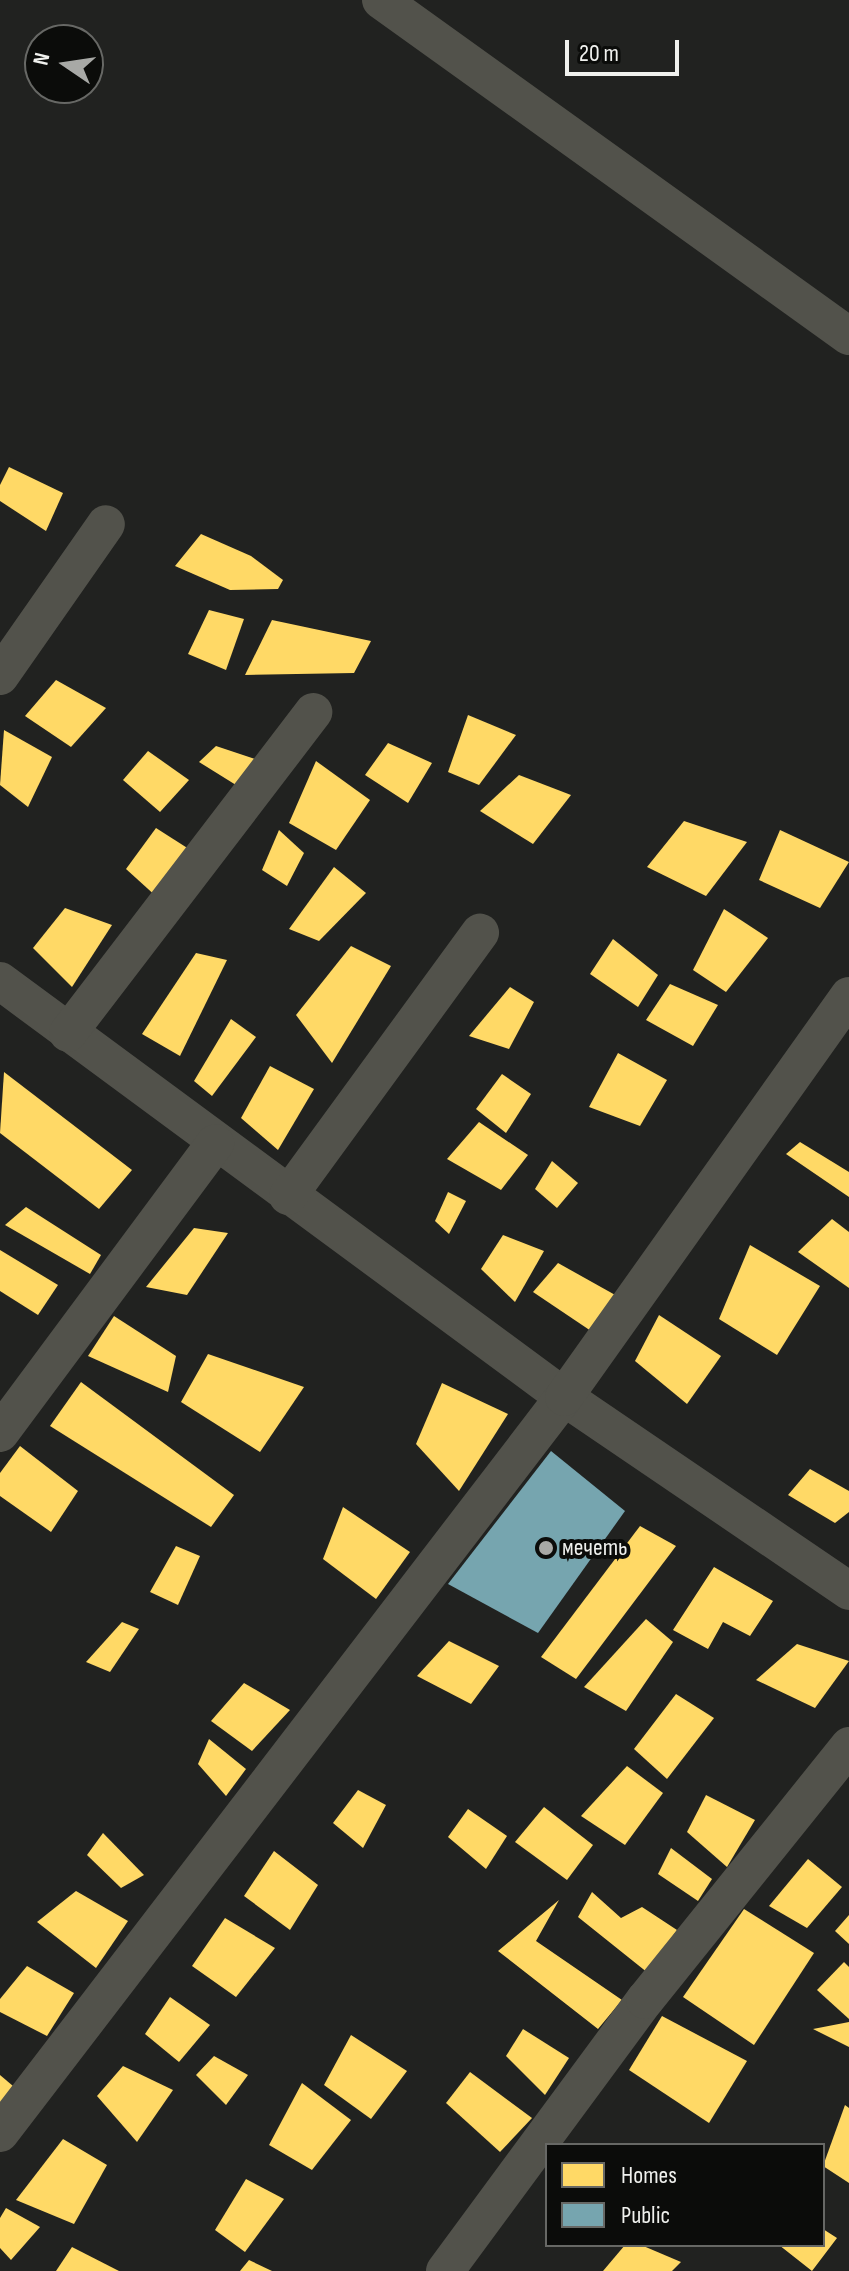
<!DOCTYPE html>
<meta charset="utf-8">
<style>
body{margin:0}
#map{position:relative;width:849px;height:2271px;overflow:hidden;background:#212220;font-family:"Sofia Sans Condensed",sans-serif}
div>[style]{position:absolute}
.homes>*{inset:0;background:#ffd966}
.public>*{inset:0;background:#76a5af}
.minor>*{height:38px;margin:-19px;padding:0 19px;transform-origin:19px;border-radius:19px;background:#52524b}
.dots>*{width:22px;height:22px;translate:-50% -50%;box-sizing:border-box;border:4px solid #0b0c0a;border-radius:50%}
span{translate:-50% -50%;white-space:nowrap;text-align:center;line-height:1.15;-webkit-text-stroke:8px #0b0c0a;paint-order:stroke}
.poi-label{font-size:24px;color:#f0f1ee}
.left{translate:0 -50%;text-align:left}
.legend{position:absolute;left:545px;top:2143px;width:280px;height:104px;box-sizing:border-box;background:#0b0c0a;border:2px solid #676865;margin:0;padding:10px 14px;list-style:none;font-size:24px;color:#f0f1ee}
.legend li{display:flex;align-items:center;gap:16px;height:40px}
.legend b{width:40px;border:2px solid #676865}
.north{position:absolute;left:24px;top:24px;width:80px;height:80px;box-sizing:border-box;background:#0b0c0a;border:2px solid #676865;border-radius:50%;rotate:283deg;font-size:22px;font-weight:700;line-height:32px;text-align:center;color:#f0f1ee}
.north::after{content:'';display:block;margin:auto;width:28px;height:36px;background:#a8a9a6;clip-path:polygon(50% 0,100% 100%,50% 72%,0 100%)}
.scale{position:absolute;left:565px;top:40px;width:114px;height:36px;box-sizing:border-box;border:4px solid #f0f1ee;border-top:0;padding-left:10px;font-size:24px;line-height:28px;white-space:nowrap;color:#f0f1ee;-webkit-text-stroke:6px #0b0c0a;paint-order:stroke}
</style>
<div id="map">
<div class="homes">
<div style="clip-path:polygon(9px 467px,63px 493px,46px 531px,0 501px,0 485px)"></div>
<div style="clip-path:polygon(201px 534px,251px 556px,283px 580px,278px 589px,230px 590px,175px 566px)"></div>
<div style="clip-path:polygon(209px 610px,244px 619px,226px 670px,188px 654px)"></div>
<div style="clip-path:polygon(272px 620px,371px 641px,354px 673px,245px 675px)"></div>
<div style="clip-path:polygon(56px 680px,106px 708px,71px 747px,25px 716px)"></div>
<div style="clip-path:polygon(468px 715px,516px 735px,479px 785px,448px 772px)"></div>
<div style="clip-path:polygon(4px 730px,52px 757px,28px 807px,0 785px)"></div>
<div style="clip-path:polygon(388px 743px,432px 763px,408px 803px,365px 775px)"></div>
<div style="clip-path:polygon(216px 746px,255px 759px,244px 790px,199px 762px)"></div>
<div style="clip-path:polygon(148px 751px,189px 780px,160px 812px,123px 780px)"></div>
<div style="clip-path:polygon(316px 761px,370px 800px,336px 850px,289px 823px)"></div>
<div style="clip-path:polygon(519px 775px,571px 795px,533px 844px,480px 811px)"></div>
<div style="clip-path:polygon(684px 821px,747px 842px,706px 896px,647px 867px)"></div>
<div style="clip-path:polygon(156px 828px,192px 851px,158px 898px,126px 869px)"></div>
<div style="clip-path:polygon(279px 830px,304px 853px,287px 886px,262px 870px)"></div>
<div style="clip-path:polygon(780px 830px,849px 862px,820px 908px,759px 880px)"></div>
<div style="clip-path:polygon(334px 867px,366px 893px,319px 941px,289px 929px)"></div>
<div style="clip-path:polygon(65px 908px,112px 925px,72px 987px,33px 948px)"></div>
<div style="clip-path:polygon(724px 909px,768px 938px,726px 992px,693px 970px)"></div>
<div style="clip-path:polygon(613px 939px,658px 975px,638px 1007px,590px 974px)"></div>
<div style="clip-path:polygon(351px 946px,391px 966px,332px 1063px,296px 1015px)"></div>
<div style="clip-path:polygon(196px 953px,227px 960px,180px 1056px,142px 1034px)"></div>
<div style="clip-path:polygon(670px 984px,718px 1005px,693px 1046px,646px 1020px)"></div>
<div style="clip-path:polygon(510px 987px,534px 1002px,509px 1049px,469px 1036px)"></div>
<div style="clip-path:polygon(231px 1019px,256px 1037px,212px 1096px,194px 1081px)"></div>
<div style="clip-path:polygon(618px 1053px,667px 1080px,640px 1126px,589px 1107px)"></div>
<div style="clip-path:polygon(270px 1066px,314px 1089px,278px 1150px,241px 1118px)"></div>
<div style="clip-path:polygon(4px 1072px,132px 1170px,99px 1209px,0 1133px)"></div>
<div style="clip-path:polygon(502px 1074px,531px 1094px,506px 1133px,476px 1109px)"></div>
<div style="clip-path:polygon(479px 1122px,528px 1155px,501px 1190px,447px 1159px)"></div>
<div style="clip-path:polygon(800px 1142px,849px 1172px,849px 1197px,786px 1154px)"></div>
<div style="clip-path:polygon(552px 1161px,578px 1183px,557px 1208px,535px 1189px)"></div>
<div style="clip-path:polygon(448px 1192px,466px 1201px,449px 1234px,435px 1221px)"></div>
<div style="clip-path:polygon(26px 1207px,101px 1255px,90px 1274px,5px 1225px)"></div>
<div style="clip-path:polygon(832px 1219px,849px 1232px,849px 1288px,798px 1252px)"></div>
<div style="clip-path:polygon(194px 1228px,228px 1233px,187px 1295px,146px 1287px)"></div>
<div style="clip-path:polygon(503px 1235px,544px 1251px,515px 1302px,481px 1269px)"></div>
<div style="clip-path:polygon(750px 1245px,820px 1286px,777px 1355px,719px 1319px)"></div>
<div style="clip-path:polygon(0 1250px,58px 1285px,38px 1315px,0 1291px)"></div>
<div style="clip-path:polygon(558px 1263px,617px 1296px,591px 1331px,533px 1292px)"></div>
<div style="clip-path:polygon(659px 1315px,721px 1356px,687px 1404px,635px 1361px)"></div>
<div style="clip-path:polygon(114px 1316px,176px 1356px,168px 1392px,88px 1356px)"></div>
<div style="clip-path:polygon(208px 1354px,304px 1387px,260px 1452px,181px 1402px)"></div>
<div style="clip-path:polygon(81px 1382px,234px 1495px,211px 1527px,50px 1426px)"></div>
<div style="clip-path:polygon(442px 1383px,508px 1414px,459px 1491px,416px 1444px)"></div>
<div style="clip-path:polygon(20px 1446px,78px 1491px,51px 1532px,0 1496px,0 1473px)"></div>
<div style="clip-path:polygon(810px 1469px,849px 1491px,849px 1512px,835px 1523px,788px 1495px)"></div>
<div style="clip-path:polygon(343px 1507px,410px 1552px,376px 1599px,323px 1559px)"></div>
<div style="clip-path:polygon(640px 1526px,676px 1546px,576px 1679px,541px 1657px)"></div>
<div style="clip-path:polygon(176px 1546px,200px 1556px,178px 1605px,150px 1592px)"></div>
<div style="clip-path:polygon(714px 1567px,773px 1601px,750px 1636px,723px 1622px,708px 1649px,673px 1630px)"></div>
<div style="clip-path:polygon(646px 1619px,673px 1642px,626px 1711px,584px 1687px)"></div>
<div style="clip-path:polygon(122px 1622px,139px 1629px,110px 1672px,86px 1662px)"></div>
<div style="clip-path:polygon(449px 1641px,499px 1666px,471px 1704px,417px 1676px)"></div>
<div style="clip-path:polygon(797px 1644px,849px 1661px,815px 1708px,756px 1680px)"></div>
<div style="clip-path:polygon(244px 1683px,290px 1710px,252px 1751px,211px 1721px)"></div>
<div style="clip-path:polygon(676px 1694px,714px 1718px,667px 1779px,634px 1749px)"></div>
<div style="clip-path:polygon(209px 1739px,246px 1769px,226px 1796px,198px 1764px)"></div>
<div style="clip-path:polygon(627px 1766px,663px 1793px,625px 1845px,581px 1816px)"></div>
<div style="clip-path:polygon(358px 1790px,386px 1805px,363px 1848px,333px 1823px)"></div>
<div style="clip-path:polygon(706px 1795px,755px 1820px,727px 1867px,687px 1832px)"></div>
<div style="clip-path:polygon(544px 1807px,593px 1845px,567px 1880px,515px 1842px)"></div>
<div style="clip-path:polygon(468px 1809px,507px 1836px,486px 1869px,448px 1837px)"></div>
<div style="clip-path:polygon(103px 1833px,144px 1875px,121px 1888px,87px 1855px)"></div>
<div style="clip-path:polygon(671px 1848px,712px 1879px,698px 1901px,658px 1874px)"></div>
<div style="clip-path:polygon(274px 1851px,318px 1885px,290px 1930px,244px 1896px)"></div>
<div style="clip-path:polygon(808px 1859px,842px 1887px,807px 1928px,769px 1906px)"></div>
<div style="clip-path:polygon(76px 1891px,128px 1921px,96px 1968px,37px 1922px)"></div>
<div style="clip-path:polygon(592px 1892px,621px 1918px,642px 1907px,677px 1930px,648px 1973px,578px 1917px)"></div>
<div style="clip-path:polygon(559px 1900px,536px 1941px,622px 2000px,598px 2029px,498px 1951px)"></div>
<div style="clip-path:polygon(744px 1909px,814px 1953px,754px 2045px,683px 1997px)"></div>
<div style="clip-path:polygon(849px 1915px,849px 1944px,835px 1931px)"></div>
<div style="clip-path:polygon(225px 1918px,275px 1948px,236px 1997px,192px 1966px)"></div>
<div style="clip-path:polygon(844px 1962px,849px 1967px,849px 2019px,817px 1990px)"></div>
<div style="clip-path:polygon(27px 1966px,74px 1993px,47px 2036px,0 2012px,0 1999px)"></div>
<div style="clip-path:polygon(170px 1997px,210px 2025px,179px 2062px,145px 2034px)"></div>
<div style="clip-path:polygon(662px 2016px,747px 2061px,709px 2123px,629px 2070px)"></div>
<div style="clip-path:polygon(849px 2022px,849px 2047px,813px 2029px)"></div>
<div style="clip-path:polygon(523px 2029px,569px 2058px,545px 2095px,506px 2056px)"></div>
<div style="clip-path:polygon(351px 2035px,407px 2071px,371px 2119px,324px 2085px)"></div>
<div style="clip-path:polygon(214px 2056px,248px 2075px,226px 2105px,196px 2075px)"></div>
<div style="clip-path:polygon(123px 2066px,173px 2090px,137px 2142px,97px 2096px)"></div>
<div style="clip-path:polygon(470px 2072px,532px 2118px,500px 2152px,446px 2103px)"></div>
<div style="clip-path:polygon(0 2075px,13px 2086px,0 2105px)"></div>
<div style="clip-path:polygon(302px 2083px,351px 2120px,312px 2170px,269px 2145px)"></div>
<div style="clip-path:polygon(845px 2105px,849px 2108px,849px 2183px,823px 2166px)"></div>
<div style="clip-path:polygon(63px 2139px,107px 2165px,74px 2224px,16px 2200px)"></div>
<div style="clip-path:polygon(246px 2179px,284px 2199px,245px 2252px,215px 2230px)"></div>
<div style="clip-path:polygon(6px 2208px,40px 2227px,11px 2260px,0 2248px,0 2218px)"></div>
<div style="clip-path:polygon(823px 2229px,837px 2238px,812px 2271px,779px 2245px,823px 2245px)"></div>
<div style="clip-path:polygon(625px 2245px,641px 2245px,681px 2262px,672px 2271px,603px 2271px)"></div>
<div style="clip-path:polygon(72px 2247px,119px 2271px,56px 2271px)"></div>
<div style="clip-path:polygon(249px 2260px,272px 2271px,240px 2271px)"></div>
</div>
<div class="public">
<div style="clip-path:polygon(551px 1451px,625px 1511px,538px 1633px,448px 1584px)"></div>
</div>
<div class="minor">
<div style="left:381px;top:0;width:576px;rotate:35.68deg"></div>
<div style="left:0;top:676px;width:185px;rotate:-55.1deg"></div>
<div style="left:0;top:981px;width:701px;rotate:36.41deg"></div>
<div style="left:564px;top:1397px;width:345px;rotate:34.2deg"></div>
<div style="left:68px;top:1033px;width:404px;rotate:-52.6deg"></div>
<div style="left:288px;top:1196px;width:326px;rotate:-53.9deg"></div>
<div style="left:0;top:1433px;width:361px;rotate:-53.4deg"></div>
<div style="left:0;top:2133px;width:927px;rotate:-52.54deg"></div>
<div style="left:564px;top:1397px;width:492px;rotate:-54.6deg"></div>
<div style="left:445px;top:2271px;width:337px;rotate:-53.6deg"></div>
<div style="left:645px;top:2000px;width:326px;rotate:-51.2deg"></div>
</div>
<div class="dots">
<div style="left:546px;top:1548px;background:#a8a9a6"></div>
</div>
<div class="poi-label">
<span class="left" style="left:562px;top:1548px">мечеть</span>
</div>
<ul class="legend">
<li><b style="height:22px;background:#ffd966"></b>Homes</li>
<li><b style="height:22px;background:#76a5af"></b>Public</li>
</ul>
<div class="north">N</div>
<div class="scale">20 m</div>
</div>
